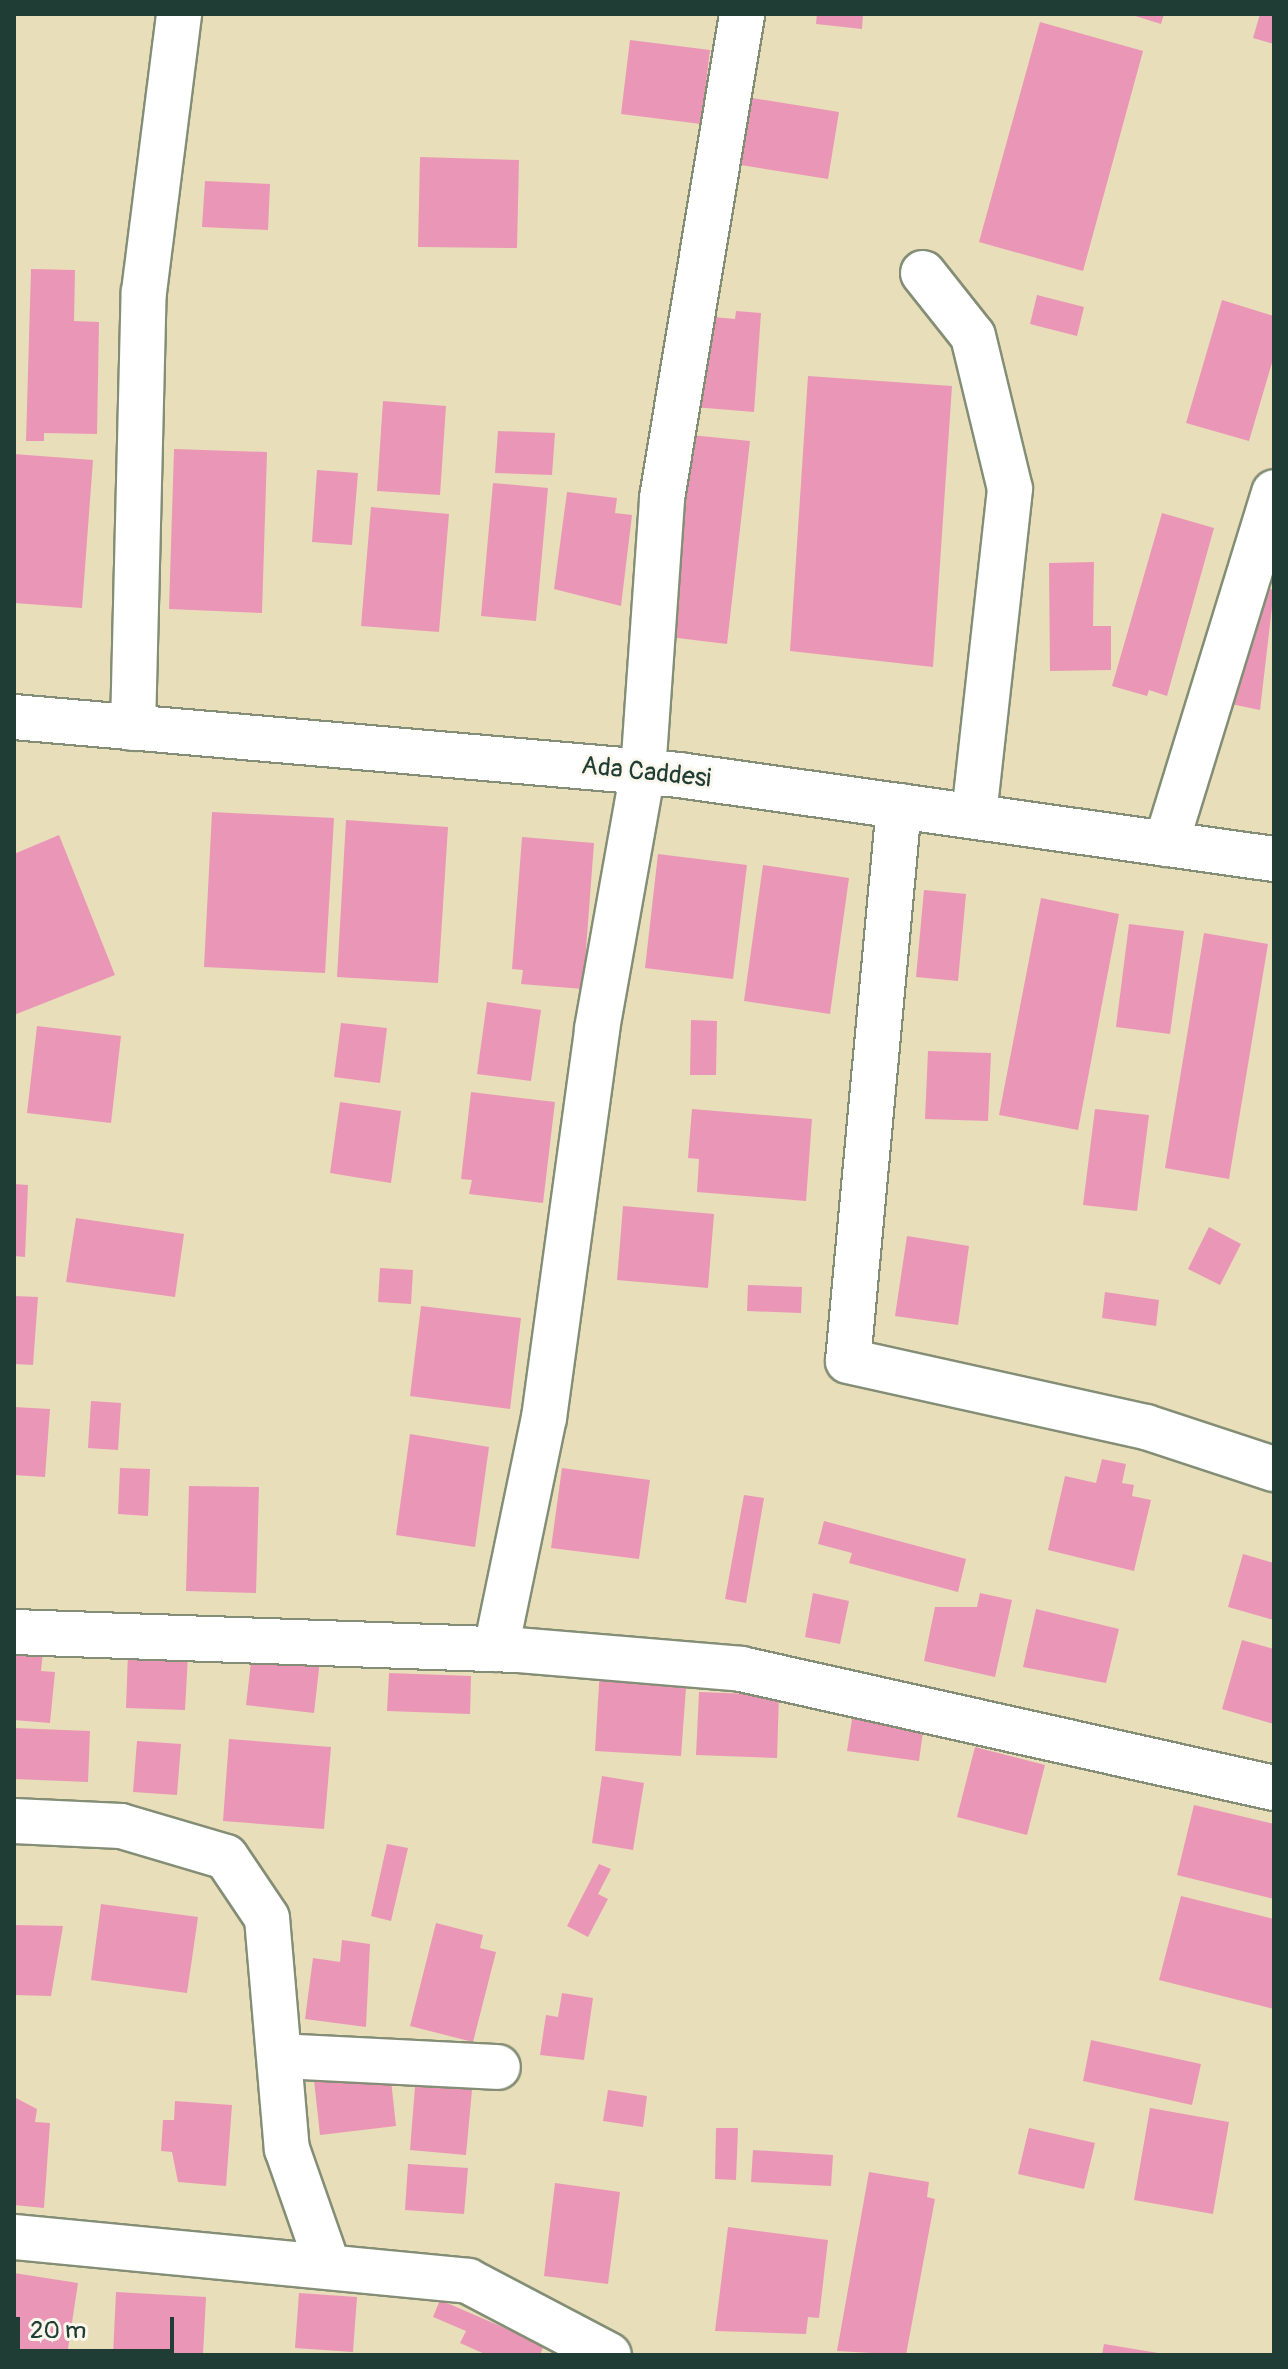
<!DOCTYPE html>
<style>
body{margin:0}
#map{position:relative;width:1288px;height:2369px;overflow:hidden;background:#e8deb9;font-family:Pangolin,sans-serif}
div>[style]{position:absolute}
.building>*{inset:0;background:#ea97b7}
.roads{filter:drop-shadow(2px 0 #848e76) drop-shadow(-2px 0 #848e76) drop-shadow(0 2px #848e76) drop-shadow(0 -2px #848e76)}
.minor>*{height:44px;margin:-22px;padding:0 22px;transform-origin:22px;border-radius:22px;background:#fff}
.major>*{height:44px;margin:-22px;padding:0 22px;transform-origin:22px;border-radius:22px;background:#fff}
span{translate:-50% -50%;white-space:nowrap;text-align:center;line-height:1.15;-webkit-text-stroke:6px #fbf7ec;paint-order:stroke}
.street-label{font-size:26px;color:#1f3d34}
.frame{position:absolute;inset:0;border:16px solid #1f3d34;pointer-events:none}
.scale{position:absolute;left:16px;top:2317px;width:158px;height:36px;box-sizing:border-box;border:4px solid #1f3d34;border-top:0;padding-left:10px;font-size:24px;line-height:28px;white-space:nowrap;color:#1f3d34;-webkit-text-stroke:6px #fbf7ec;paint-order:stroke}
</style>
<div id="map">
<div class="building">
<div style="clip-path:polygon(817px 14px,863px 14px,862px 29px,816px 24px)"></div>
<div style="clip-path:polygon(1129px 14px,1164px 14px,1161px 24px)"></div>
<div style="clip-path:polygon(1260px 14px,1274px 14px,1274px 44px,1253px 38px)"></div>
<div style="clip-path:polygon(1040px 22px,1143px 51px,1083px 271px,979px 242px)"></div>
<div style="clip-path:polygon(630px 40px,710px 50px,701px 124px,621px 114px)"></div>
<div style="clip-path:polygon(752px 98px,839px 112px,828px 179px,741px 165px)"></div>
<div style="clip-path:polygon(420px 157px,519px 160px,517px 248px,418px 247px)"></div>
<div style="clip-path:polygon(205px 181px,270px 184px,268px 230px,202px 227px)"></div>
<div style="clip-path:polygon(31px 269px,75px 270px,74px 321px,99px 322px,97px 434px,44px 433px,44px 441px,26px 441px)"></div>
<div style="clip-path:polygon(1037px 295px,1084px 307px,1077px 336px,1030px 324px)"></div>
<div style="clip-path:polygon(1222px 300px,1274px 316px,1274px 356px,1249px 441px,1186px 423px)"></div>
<div style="clip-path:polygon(736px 311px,761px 313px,754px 412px,694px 407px,702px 316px,735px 319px)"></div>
<div style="clip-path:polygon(808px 376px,952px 386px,933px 667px,790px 651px)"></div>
<div style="clip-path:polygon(383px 401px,446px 406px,440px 495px,377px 491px)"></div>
<div style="clip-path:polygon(498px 431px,555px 433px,552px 475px,495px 473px)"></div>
<div style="clip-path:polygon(691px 435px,750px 441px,727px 644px,669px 637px)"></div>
<div style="clip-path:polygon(174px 449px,267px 452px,262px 613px,169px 609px)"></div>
<div style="clip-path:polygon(14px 454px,93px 460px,82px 608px,14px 603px)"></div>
<div style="clip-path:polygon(317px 470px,358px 473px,352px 545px,312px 542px)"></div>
<div style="clip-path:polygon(493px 483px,548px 488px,536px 621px,481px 616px)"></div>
<div style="clip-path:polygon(567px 492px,617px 498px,615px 513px,632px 515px,621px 606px,554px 589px)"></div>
<div style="clip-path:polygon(371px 507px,449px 514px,439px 632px,361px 626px)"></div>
<div style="clip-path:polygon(1162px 513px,1214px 528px,1167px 696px,1149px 690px,1147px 696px,1112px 686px)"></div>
<div style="clip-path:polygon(1094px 562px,1093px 626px,1111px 626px,1111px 670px,1050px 671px,1049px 563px)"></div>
<div style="clip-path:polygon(1252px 585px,1274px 590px,1260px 710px,1221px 702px)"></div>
<div style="clip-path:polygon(212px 812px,334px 818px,325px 973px,204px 967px)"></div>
<div style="clip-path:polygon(346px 820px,448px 827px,438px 983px,337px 977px)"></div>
<div style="clip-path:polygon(59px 835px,115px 975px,14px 1015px,14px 854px)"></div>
<div style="clip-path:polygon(522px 837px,594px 843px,583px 989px,521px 984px,523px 970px,512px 969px)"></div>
<div style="clip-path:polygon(658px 854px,747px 865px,733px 979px,645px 968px)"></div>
<div style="clip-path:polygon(763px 865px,849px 878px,830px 1014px,744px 1001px)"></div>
<div style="clip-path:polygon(924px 890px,966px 894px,958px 981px,916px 977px)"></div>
<div style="clip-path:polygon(1041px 898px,1119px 914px,1078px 1130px,999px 1115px)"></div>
<div style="clip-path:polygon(1129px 924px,1184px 931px,1170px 1034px,1116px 1027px)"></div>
<div style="clip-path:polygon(1204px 933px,1268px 944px,1229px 1179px,1165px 1168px)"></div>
<div style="clip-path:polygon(487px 1002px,541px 1010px,531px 1081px,477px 1074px)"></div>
<div style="clip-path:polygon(691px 1020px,717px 1021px,716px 1075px,690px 1075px)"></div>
<div style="clip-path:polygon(341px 1023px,387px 1028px,380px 1083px,334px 1077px)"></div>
<div style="clip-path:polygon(37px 1026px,121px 1036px,111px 1123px,27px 1113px)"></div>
<div style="clip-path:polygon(928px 1051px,991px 1053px,988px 1121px,925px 1119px)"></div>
<div style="clip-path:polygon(471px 1092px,555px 1102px,543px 1203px,469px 1194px,472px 1180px,461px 1179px)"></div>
<div style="clip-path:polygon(340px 1102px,401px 1111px,391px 1183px,330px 1173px)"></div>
<div style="clip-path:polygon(692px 1109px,812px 1119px,806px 1201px,697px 1192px,699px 1159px,688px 1158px)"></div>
<div style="clip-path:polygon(1095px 1109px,1149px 1115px,1137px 1211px,1083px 1205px)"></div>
<div style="clip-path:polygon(14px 1184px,28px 1185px,25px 1257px,14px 1256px)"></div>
<div style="clip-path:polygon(623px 1206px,714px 1214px,708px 1288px,617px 1280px)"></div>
<div style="clip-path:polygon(76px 1218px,184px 1234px,175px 1297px,66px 1282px)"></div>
<div style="clip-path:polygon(1209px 1227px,1241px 1244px,1220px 1285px,1188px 1269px)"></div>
<div style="clip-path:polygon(907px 1236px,969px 1246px,958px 1325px,895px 1316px)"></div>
<div style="clip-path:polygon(380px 1268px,413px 1270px,411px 1304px,378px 1302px)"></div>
<div style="clip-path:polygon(748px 1285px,802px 1287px,801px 1313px,747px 1311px)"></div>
<div style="clip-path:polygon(1105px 1292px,1159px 1300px,1156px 1326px,1102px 1318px)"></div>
<div style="clip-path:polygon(14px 1296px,38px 1297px,33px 1365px,14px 1364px)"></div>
<div style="clip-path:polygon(421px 1306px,521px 1318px,510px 1409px,410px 1396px)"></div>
<div style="clip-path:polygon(91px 1401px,121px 1403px,118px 1450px,88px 1448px)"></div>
<div style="clip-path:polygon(14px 1407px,50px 1409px,45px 1477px,14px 1475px)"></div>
<div style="clip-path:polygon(410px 1434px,489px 1447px,475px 1547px,396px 1535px)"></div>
<div style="clip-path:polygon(1102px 1459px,1126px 1464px,1122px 1483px,1134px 1485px,1132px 1496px,1151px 1500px,1134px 1571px,1048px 1550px,1065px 1476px,1096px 1483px)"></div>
<div style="clip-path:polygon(120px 1468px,150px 1469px,148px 1516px,118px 1514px)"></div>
<div style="clip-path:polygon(562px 1468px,650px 1480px,639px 1559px,551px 1548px)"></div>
<div style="clip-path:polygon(189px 1486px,259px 1487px,256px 1593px,186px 1591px)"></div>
<div style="clip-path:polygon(744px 1495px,764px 1498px,746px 1603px,725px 1599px)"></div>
<div style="clip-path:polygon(824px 1521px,966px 1559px,958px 1592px,849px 1563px,852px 1553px,818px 1544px)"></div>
<div style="clip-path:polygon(1243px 1554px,1274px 1563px,1274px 1620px,1228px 1607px)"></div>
<div style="clip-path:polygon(813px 1593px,849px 1601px,840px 1644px,805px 1637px)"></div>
<div style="clip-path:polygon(980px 1593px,1012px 1600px,995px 1677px,924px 1661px,935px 1607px,977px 1607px)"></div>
<div style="clip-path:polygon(1036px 1609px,1119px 1629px,1106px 1683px,1023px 1667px)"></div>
<div style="clip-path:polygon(1242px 1640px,1274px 1649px,1274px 1724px,1222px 1709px)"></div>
<div style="clip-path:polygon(14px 1650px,43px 1652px,41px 1671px,55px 1672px,50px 1723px,14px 1720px)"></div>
<div style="clip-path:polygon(128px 1653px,188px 1655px,185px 1710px,126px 1708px)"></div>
<div style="clip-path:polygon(252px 1653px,320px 1660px,314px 1713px,246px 1705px)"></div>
<div style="clip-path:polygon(600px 1668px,687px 1674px,681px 1756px,595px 1751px)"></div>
<div style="clip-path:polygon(389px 1673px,471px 1676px,470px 1714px,387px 1711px)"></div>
<div style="clip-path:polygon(699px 1692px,779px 1695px,777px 1758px,696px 1755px)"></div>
<div style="clip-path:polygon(853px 1713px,924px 1724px,919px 1761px,847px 1751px)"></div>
<div style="clip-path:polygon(14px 1728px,90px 1731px,88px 1782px,14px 1779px)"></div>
<div style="clip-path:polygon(229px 1739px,331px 1747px,324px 1829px,223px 1821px)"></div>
<div style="clip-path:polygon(137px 1741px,181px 1744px,177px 1795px,133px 1792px)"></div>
<div style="clip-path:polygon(975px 1747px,1045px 1765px,1027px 1835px,957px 1817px)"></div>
<div style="clip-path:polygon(602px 1776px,644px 1783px,633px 1850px,592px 1843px)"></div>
<div style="clip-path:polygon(1194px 1805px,1274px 1824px,1274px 1899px,1177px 1875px)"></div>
<div style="clip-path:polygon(387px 1844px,408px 1848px,391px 1921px,371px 1916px)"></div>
<div style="clip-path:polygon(599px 1864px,611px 1869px,598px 1894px,608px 1899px,588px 1937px,567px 1926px)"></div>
<div style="clip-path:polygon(1181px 1896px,1274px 1919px,1274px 2009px,1159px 1980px)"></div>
<div style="clip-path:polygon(101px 1904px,198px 1917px,187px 1993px,91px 1980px)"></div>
<div style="clip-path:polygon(436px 1923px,483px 1935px,480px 1948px,496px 1952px,473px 2042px,410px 2026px)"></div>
<div style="clip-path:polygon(14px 1925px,63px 1926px,51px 1996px,14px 1995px)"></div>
<div style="clip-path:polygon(342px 1940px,370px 1944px,366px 2027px,305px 2019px,313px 1958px,340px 1962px)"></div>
<div style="clip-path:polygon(562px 1993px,593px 1998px,584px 2060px,540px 2055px,546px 2015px,558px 2017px)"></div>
<div style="clip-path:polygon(1091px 2040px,1201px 2064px,1192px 2105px,1083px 2081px)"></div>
<div style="clip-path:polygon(390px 2071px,396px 2126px,320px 2135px,314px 2080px)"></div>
<div style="clip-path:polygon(416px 2074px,473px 2079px,466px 2155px,410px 2150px)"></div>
<div style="clip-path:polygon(608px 2090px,647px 2096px,643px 2127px,603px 2121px)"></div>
<div style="clip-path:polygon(14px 2097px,37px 2109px,35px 2122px,50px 2123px,44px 2208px,14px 2205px)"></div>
<div style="clip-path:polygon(175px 2101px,232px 2105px,226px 2186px,178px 2182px,172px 2152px,161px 2151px,163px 2120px,174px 2120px)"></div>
<div style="clip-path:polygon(1150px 2108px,1229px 2122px,1213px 2214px,1134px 2200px)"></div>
<div style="clip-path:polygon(716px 2128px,738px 2128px,736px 2180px,715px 2179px)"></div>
<div style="clip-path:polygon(1029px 2128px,1095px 2143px,1084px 2189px,1018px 2174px)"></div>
<div style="clip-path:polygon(753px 2150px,833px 2155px,831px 2186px,751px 2182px)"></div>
<div style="clip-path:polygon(408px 2164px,468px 2168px,464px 2214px,405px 2210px)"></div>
<div style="clip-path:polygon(869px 2172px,929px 2182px,927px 2197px,935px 2199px,906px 2355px,837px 2351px)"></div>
<div style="clip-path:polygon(555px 2183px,620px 2192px,608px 2284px,544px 2276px)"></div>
<div style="clip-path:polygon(728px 2227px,828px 2240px,819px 2318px,808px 2317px,806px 2334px,715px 2331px)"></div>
<div style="clip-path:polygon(14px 2273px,78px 2283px,67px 2355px,14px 2355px)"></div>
<div style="clip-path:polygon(116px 2292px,206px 2297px,203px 2355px,113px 2355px)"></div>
<div style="clip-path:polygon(299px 2293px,357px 2297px,353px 2352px,295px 2348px)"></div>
<div style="clip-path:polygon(440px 2300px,544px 2345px,540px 2355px,487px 2355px,460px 2343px,466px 2331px,433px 2317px)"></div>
<div style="clip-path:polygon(1104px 2344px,1158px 2353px,1158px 2355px,1102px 2355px)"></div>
</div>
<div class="roads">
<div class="minor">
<div style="left:923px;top:273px;width:80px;rotate:51.6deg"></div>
<div style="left:973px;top:336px;width:157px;rotate:76.4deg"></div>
<div style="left:1010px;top:489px;width:329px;rotate:96.3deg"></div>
<div style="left:133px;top:728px;width:436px;rotate:-88.6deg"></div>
<div style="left:144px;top:292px;width:280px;rotate:-82.8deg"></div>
<div style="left:899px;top:806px;width:557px;rotate:95.25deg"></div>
<div style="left:848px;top:1361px;width:305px;rotate:12.5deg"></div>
<div style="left:1146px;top:1427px;width:135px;rotate:18.2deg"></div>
<div style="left:1166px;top:844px;width:368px;rotate:-72.9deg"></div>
<div style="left:14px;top:1632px;width:503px;rotate:2.05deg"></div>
<div style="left:517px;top:1650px;width:225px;rotate:4.8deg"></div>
<div style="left:741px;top:1669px;width:546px;rotate:12.59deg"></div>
<div style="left:496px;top:1649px;width:236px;rotate:-78.3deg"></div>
<div style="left:544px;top:1418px;width:393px;rotate:-82.2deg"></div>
<div style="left:597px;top:1029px;width:261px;rotate:-79.9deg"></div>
<div style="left:643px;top:772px;width:275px;rotate:-86deg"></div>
<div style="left:662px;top:498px;width:491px;rotate:-80.6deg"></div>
<div style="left:14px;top:1821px;width:107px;rotate:2.7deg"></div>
<div style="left:121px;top:1826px;width:109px;rotate:16.4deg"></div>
<div style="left:226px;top:1857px;width:73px;rotate:56.1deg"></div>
<div style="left:267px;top:1918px;width:232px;rotate:85.1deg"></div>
<div style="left:287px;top:2149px;width:124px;rotate:70.7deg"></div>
<div style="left:280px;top:2056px;width:218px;rotate:2.9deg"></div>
<div style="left:14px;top:2237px;width:456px;rotate:5.5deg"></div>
<div style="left:468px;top:2281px;width:159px;rotate:27.7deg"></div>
</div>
<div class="major">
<div style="left:14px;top:717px;width:668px;rotate:4.98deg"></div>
<div style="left:679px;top:775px;width:601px;rotate:8.04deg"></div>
</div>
</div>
<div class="street-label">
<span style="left:646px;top:773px;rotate:6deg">Ada Caddesi</span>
</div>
<div class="frame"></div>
<div class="scale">20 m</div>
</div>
